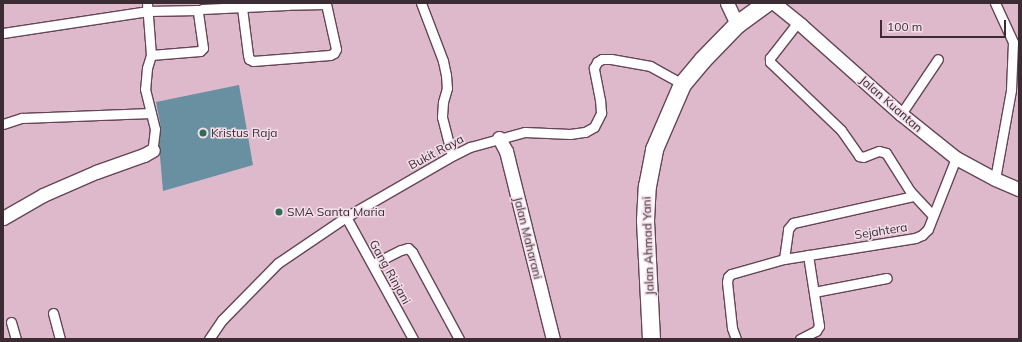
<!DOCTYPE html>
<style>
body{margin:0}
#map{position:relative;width:1022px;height:342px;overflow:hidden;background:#deb8cb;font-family:Mulish,sans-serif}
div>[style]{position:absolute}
.building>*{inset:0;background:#6890a1}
.roads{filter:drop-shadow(1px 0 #654556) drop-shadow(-1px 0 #654556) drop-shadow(0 1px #654556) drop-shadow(0 -1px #654556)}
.street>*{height:9px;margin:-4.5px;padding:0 4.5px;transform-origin:4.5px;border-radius:4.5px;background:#fff}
.secondary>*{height:13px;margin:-6.5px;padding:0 6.5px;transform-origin:6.5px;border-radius:6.5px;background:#fff}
.highway>*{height:17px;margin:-8.5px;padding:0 8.5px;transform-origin:8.5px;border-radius:8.5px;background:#fff}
.dots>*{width:11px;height:11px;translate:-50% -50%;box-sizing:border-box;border:2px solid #f2dee8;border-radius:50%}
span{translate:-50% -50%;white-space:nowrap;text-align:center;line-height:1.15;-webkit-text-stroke:3px #f2dee8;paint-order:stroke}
.street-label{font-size:12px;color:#3b2c34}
.poi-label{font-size:12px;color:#3b2c34}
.left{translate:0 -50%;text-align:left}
.frame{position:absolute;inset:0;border:4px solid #3b2c34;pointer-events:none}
.scale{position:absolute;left:880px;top:20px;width:126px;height:18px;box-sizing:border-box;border:2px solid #3b2c34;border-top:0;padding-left:5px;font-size:12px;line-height:14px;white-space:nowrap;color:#3b2c34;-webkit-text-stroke:3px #f2dee8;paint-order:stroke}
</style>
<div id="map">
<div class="building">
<div style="clip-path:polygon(239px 85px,253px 165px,163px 191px,159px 145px,161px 128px,156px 102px)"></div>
</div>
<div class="roads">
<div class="street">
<div style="left:147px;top:3px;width:52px;rotate:85.6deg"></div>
<div style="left:151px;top:55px;width:14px;rotate:107deg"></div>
<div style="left:147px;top:68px;width:21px;rotate:95deg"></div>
<div style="left:145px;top:89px;width:41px;rotate:76deg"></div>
<div style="left:155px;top:129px;width:17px;rotate:97deg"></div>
<div style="left:421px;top:3px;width:62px;rotate:69.2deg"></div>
<div style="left:443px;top:61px;width:14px;rotate:78deg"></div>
<div style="left:446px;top:75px;width:13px;rotate:86deg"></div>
<div style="left:447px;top:88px;width:15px;rotate:106deg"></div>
<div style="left:443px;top:102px;width:15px;rotate:94deg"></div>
<div style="left:442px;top:117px;width:40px;rotate:75.6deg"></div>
<div style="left:242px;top:8px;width:47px;rotate:82.7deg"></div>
<div style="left:248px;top:55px;width:4px;rotate:76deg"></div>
<div style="left:249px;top:59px;width:4px;rotate:27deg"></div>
<div style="left:253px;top:61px;width:77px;rotate:-4.5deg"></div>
<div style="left:330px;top:55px;width:4px;rotate:-27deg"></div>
<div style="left:334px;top:53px;width:4px;rotate:-63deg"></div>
<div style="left:336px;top:49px;width:46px;rotate:-102.5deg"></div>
<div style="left:326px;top:4px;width:39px;rotate:179deg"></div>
<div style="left:287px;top:5px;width:2px;rotate:-117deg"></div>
<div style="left:202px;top:9px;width:85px;rotate:-2.7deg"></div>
<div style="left:798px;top:22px;width:46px;rotate:127.9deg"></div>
<div style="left:770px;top:58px;width:4px;rotate:90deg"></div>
<div style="left:770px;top:62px;width:98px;rotate:43.8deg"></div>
<div style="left:841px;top:130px;width:32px;rotate:55deg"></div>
<div style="left:859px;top:156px;width:4px;rotate:14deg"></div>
<div style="left:863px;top:157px;width:17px;rotate:-21deg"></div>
<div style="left:879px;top:151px;width:7px;rotate:16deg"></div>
<div style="left:886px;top:153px;width:45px;rotate:57.7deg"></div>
<div style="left:910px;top:191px;width:33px;rotate:47deg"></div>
<div style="left:3px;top:33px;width:147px;rotate:-8.6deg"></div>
<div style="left:148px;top:11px;width:50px;rotate:-1.1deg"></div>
<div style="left:151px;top:55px;width:49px;rotate:-4.7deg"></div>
<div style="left:200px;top:51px;width:4px;rotate:-45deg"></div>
<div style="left:203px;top:48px;width:34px;rotate:-98deg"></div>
<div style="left:901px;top:114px;width:66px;rotate:-56.1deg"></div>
<div style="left:3px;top:124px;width:20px;rotate:-18deg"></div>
<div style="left:22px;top:118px;width:129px;rotate:-2.2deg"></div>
<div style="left:995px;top:179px;width:90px;rotate:-79.8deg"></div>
<div style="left:1011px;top:90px;width:48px;rotate:-87.6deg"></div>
<div style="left:1013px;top:42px;width:43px;rotate:-114.8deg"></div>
<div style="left:346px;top:217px;width:139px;rotate:61.2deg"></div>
<div style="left:784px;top:259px;width:30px;rotate:-82deg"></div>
<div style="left:788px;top:229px;width:8px;rotate:-50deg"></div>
<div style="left:793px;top:223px;width:124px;rotate:-12.6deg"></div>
<div style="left:373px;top:264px;width:31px;rotate:-27deg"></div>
<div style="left:401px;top:250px;width:7px;rotate:-16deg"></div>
<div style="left:408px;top:248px;width:6px;rotate:45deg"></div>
<div style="left:412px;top:252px;width:99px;rotate:61.6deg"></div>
<div style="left:814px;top:292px;width:74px;rotate:-10.9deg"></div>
<div style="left:53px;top:313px;width:27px;rotate:75deg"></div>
<div style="left:11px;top:322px;width:18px;rotate:74deg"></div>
<div style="left:209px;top:339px;width:23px;rotate:-56deg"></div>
<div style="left:222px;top:320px;width:80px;rotate:-45.5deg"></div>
<div style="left:278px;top:263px;width:82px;rotate:-34.1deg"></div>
<div style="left:346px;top:217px;width:118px;rotate:-30deg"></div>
<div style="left:448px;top:158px;width:25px;rotate:-27deg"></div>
<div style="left:470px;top:147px;width:57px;rotate:-15.3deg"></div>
<div style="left:525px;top:132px;width:45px;rotate:2.5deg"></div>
<div style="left:570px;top:134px;width:15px;rotate:-8deg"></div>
<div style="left:585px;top:132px;width:10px;rotate:-29deg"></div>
<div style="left:594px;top:127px;width:16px;rotate:-63deg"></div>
<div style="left:601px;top:113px;width:13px;rotate:-94deg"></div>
<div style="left:600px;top:100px;width:33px;rotate:-101deg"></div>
<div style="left:594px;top:68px;width:7px;rotate:-63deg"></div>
<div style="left:597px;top:62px;width:6px;rotate:-31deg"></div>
<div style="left:602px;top:59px;width:9px"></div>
<div style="left:611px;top:59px;width:40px;rotate:10deg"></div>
<div style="left:650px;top:66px;width:37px;rotate:29deg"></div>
<div style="left:736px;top:339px;width:12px;rotate:-110deg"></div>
<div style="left:732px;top:328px;width:46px;rotate:-96.2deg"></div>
<div style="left:727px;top:282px;width:5px;rotate:-79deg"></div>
<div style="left:728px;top:277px;width:4px;rotate:-45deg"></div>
<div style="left:731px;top:274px;width:55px;rotate:-15.8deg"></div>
<div style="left:784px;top:259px;width:133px;rotate:-9.1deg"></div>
<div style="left:915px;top:238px;width:8px;rotate:-23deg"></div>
<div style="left:922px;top:235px;width:8px;rotate:-45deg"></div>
<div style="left:928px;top:229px;width:76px;rotate:-68.5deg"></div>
<div style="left:800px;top:339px;width:18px;rotate:-27deg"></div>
<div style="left:816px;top:331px;width:6px;rotate:-59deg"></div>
<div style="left:819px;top:326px;width:72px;rotate:-98.8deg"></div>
</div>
<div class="secondary">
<div style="left:727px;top:3px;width:23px;rotate:65deg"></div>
<div style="left:774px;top:3px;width:35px;rotate:39deg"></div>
<div style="left:801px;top:25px;width:134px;rotate:41.7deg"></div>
<div style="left:901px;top:114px;width:70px;rotate:38.7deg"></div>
<div style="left:956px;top:158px;width:44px;rotate:28.3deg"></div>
<div style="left:995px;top:179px;width:26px;rotate:23deg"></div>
<div style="left:499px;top:138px;width:15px;rotate:62deg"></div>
<div style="left:506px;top:151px;width:194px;rotate:76deg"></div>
<div style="left:3px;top:218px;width:46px;rotate:-29.9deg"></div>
<div style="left:43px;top:195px;width:58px;rotate:-23.5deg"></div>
<div style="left:96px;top:172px;width:51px;rotate:-19.5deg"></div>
<div style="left:144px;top:155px;width:10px;rotate:-29deg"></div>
</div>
<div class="highway">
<div style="left:651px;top:339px;width:119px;rotate:-92.9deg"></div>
<div style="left:645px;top:220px;width:34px;rotate:-87deg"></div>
<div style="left:647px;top:186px;width:38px;rotate:-79deg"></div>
<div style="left:654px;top:149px;width:71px;rotate:-66.7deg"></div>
<div style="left:682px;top:84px;width:31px;rotate:-50deg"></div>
<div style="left:702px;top:60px;width:50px;rotate:-45.8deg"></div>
<div style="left:737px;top:24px;width:36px;rotate:-36deg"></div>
</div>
</div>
<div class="dots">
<div style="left:203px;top:133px;background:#306b55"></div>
<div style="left:279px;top:212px;background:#306b55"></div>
</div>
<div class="street-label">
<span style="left:891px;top:104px;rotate:41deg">Jalan Kuantan</span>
<span style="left:436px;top:152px;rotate:-28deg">Bukit Raya</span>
<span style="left:881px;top:231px;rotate:-9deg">Sejahtera</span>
<span style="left:528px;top:238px;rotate:76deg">Jalan Maharani</span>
<span style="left:648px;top:246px;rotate:-92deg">Jalan Ahmad Yani</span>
<span style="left:390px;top:272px;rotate:61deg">Gang Rinjani</span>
</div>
<div class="poi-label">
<span class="left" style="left:211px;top:133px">Kristus Raja</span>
<span class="left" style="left:287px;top:212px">SMA Santa Maria</span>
</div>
<div class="frame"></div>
<div class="scale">100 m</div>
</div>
